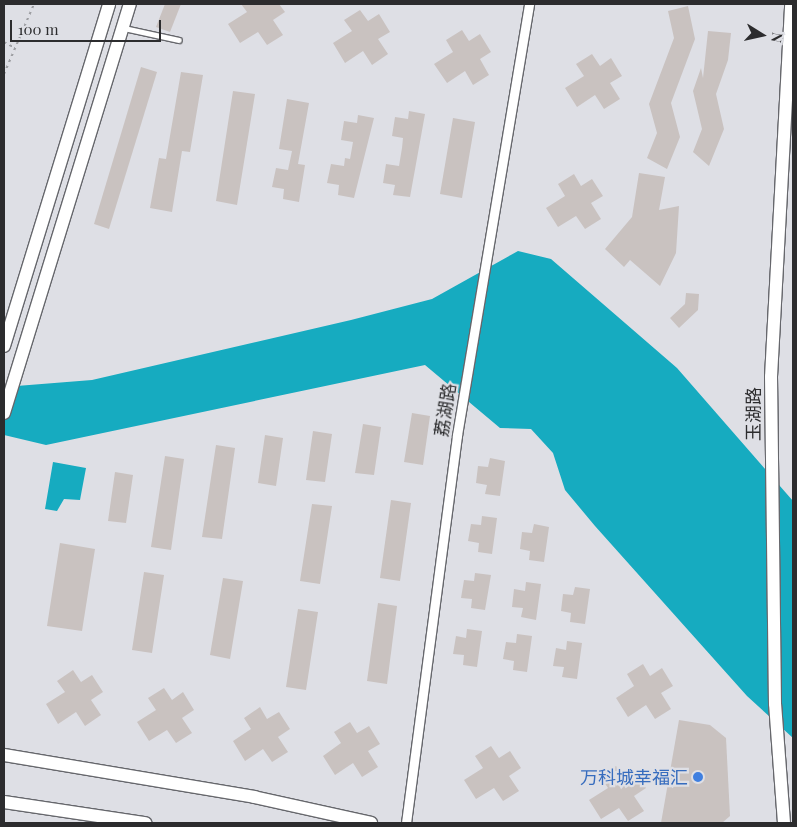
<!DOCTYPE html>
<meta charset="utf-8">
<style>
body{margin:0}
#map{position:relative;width:797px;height:827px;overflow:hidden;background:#dedfe5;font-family:"Playfair Display","Noto Sans SC",serif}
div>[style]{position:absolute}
.water>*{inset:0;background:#16abc0}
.building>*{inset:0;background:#c9c2c0}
.path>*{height:2px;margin-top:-1px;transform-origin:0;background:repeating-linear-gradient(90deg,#9d9ea2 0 2.5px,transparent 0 6.5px)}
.roads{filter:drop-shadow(1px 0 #66676c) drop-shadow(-1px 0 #66676c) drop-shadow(0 1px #66676c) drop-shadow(0 -1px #66676c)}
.lane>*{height:4.5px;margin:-2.25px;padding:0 2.25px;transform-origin:2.25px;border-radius:2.25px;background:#fff}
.street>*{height:9px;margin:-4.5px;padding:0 4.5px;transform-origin:4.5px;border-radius:4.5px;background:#fff}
.secondary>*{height:12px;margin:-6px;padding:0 6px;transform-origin:6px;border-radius:6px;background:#fff}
.dots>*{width:14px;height:14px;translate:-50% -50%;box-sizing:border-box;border:2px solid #dedfe5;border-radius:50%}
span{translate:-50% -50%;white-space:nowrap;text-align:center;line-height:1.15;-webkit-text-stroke:4.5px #dedfe5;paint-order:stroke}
.street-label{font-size:18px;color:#2c2c2e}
.shop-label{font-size:18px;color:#366cbe}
.right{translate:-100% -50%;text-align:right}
.frame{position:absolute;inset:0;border:5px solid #2c2c2e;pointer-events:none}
.north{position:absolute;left:737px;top:10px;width:50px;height:50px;-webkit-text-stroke:4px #dedfe5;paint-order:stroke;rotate:100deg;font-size:14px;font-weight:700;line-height:20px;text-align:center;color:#2c2c2e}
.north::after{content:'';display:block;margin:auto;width:18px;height:22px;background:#2c2c2e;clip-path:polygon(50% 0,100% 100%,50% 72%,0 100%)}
.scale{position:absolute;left:10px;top:20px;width:151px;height:22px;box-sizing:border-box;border:2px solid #2c2c2e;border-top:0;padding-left:6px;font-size:15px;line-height:18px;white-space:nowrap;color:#2c2c2e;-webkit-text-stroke:4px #dedfe5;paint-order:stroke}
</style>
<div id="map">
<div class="water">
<div style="clip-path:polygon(518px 251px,551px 259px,677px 368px,793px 501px,793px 738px,747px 696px,595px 526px,565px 490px,553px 453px,531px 429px,500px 428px,425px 365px,46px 445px,4px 435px,4px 387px,92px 380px,351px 320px,432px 299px)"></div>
<div style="clip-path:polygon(53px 462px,86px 468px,80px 500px,64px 499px,57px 511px,45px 509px)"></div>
</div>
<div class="building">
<div style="clip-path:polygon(165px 4px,181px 4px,170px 32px,156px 27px)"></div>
<div style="clip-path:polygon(241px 4px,279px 4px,285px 12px,273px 20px,283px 35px,267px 45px,258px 32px,240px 43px,228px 24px,247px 12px)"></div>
<div style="clip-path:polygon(688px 6px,695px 39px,671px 103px,680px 137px,667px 169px,647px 158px,657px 133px,649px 104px,674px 38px,668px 11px)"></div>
<div style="clip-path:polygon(360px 10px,368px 21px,379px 14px,390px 32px,378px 39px,388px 54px,372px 65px,363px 51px,345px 63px,333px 43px,352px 31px,344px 20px)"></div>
<div style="clip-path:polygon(462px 30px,469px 41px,480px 34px,491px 52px,480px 59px,489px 75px,473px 85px,465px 71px,447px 83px,434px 64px,453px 52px,446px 40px)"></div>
<div style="clip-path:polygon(708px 31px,731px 33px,728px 60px,716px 94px,724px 129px,709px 166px,693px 152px,702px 129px,693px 91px,701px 68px,703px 78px)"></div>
<div style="clip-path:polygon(592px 54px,600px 66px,611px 58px,622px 76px,610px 83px,620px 99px,604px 109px,595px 95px,577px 107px,565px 88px,584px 76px,576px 64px)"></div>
<div style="clip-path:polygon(141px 67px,157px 72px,109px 229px,94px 224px)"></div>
<div style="clip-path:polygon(181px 72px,203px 75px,190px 152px,182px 151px,172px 212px,150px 208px,159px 158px,166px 159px)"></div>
<div style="clip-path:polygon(233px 91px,255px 94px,237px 205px,216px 201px)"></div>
<div style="clip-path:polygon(287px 99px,309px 103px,298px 164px,305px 165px,299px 202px,283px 199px,284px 189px,272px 187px,276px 168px,288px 170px,292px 151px,279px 149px)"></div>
<div style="clip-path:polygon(409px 111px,425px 114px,410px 197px,393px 195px,395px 185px,383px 183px,386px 164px,399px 166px,402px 148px,403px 138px,392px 136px,395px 117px,408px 119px)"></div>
<div style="clip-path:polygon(358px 115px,374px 118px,354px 198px,338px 195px,339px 185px,327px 183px,331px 164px,344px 166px,345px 158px,350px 159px,353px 142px,341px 140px,344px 121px,357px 123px)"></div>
<div style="clip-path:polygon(453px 118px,475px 122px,462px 198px,440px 194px)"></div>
<div style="clip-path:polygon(639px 173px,665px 177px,659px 210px,679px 206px,676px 253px,660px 286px,630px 260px,624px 267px,605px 249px,632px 217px)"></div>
<div style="clip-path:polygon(574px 174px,581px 186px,592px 179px,603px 196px,591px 203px,601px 219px,585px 229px,576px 216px,558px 227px,546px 208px,565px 196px,558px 184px)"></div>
<div style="clip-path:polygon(686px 293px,699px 294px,698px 310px,679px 328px,670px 318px,685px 304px)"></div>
<div style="clip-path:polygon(412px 413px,430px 416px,423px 465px,404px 462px)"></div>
<div style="clip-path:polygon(363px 424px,381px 427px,374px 475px,355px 473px)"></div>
<div style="clip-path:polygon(313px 431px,332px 434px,325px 482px,306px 480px)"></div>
<div style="clip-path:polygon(265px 435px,283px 438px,276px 486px,258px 483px)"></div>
<div style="clip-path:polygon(216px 445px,235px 448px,222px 539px,202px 537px)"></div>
<div style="clip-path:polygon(165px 456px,184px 459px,171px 550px,151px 547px)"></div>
<div style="clip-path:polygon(490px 458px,505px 461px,500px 496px,485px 494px,487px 485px,476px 483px,478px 466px,488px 467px)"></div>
<div style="clip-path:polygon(115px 472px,133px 475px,126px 523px,108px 521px)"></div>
<div style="clip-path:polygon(391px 500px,411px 503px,400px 581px,380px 578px)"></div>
<div style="clip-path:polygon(312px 504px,332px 506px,320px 584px,300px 581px)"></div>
<div style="clip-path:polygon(482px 516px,497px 518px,492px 554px,478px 552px,479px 543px,468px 541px,471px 524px,481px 525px)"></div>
<div style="clip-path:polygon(534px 524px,549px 527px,544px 562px,529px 560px,530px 551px,520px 549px,522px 532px,532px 533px)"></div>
<div style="clip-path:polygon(60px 543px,95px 549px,82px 631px,47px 626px)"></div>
<div style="clip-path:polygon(144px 572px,164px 575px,152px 653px,132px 650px)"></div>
<div style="clip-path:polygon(475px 573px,491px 575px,485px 610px,471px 608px,472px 599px,461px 598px,464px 580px,474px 581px)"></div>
<div style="clip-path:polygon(223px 578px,243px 581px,230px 659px,210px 655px)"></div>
<div style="clip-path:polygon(526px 582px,541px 584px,536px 620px,521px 617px,523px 608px,512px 607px,514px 589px,525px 591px)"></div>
<div style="clip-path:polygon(575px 587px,590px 589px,585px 624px,570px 622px,571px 613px,561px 611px,563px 594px,573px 595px)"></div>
<div style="clip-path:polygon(378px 603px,397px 606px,387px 684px,367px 681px)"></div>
<div style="clip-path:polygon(298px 609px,318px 612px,306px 690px,286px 687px)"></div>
<div style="clip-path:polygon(467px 629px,482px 631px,477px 667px,463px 665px,464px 655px,453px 654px,456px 636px,466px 638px)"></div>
<div style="clip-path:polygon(517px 634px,532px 636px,527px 672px,513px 670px,514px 661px,503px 659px,506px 642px,516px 643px)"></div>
<div style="clip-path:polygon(567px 641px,582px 643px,577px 679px,562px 677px,564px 667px,553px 666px,556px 648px,566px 650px)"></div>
<div style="clip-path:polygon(643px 664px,650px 676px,662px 668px,673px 686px,661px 693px,671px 709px,655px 719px,646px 705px,628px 717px,616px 698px,634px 686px,627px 674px)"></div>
<div style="clip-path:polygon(73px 670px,81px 682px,92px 675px,103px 692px,91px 700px,101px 715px,85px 726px,76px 712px,58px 724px,46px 704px,65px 692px,57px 681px)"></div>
<div style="clip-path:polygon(164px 688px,172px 700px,183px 692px,194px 710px,182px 718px,192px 733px,176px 743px,167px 730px,149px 741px,137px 722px,156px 710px,148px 698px)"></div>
<div style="clip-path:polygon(260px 707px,267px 719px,279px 712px,290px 729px,278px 737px,288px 752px,272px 762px,263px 749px,245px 761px,233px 741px,251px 729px,244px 718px)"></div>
<div style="clip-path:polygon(679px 720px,710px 725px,726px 738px,730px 816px,722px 823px,661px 823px)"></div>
<div style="clip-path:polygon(350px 722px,357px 733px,369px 726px,380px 744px,368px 751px,378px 767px,362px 777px,353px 763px,335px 775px,323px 756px,341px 743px,334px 732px)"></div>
<div style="clip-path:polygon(491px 746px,499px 758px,510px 751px,521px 768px,509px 776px,519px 791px,503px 801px,494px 788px,476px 799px,464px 780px,483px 768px,475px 756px)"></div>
<div style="clip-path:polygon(616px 766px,624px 778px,635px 771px,646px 788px,634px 796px,644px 811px,628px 821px,619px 808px,601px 819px,589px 800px,608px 788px,600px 776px)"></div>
</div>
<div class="path">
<div style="left:4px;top:42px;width:13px;rotate:29deg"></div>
<div style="left:4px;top:74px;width:76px;rotate:-66.8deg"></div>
</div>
<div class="roads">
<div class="lane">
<div style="left:124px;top:28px;width:56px;rotate:12.3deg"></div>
</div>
<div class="street">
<div style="left:406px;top:823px;width:391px;rotate:-82.5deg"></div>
<div style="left:457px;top:435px;width:437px;rotate:-80.5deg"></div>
</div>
<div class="secondary">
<div style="left:4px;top:346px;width:358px;rotate:-72.9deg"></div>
<div style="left:4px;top:413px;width:428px;rotate:-72.9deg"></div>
<div style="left:4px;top:755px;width:254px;rotate:9.5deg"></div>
<div style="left:254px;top:797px;width:120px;rotate:12.5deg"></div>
<div style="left:4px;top:802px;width:143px;rotate:8.5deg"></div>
<div style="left:784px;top:823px;width:119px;rotate:-94.3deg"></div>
<div style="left:775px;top:704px;width:327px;rotate:-90.7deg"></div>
<div style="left:771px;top:377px;width:374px;rotate:-86.9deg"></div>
</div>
</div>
<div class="dots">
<div style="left:698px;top:777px;background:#3f7fe0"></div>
</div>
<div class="street-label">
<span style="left:445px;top:410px;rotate:-81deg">荔湖路</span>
<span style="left:753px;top:414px;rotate:-90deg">玉湖路</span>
</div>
<div class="shop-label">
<span class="right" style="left:688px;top:777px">万科城幸福汇</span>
</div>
<div class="frame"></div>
<div class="north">N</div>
<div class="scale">100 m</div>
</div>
